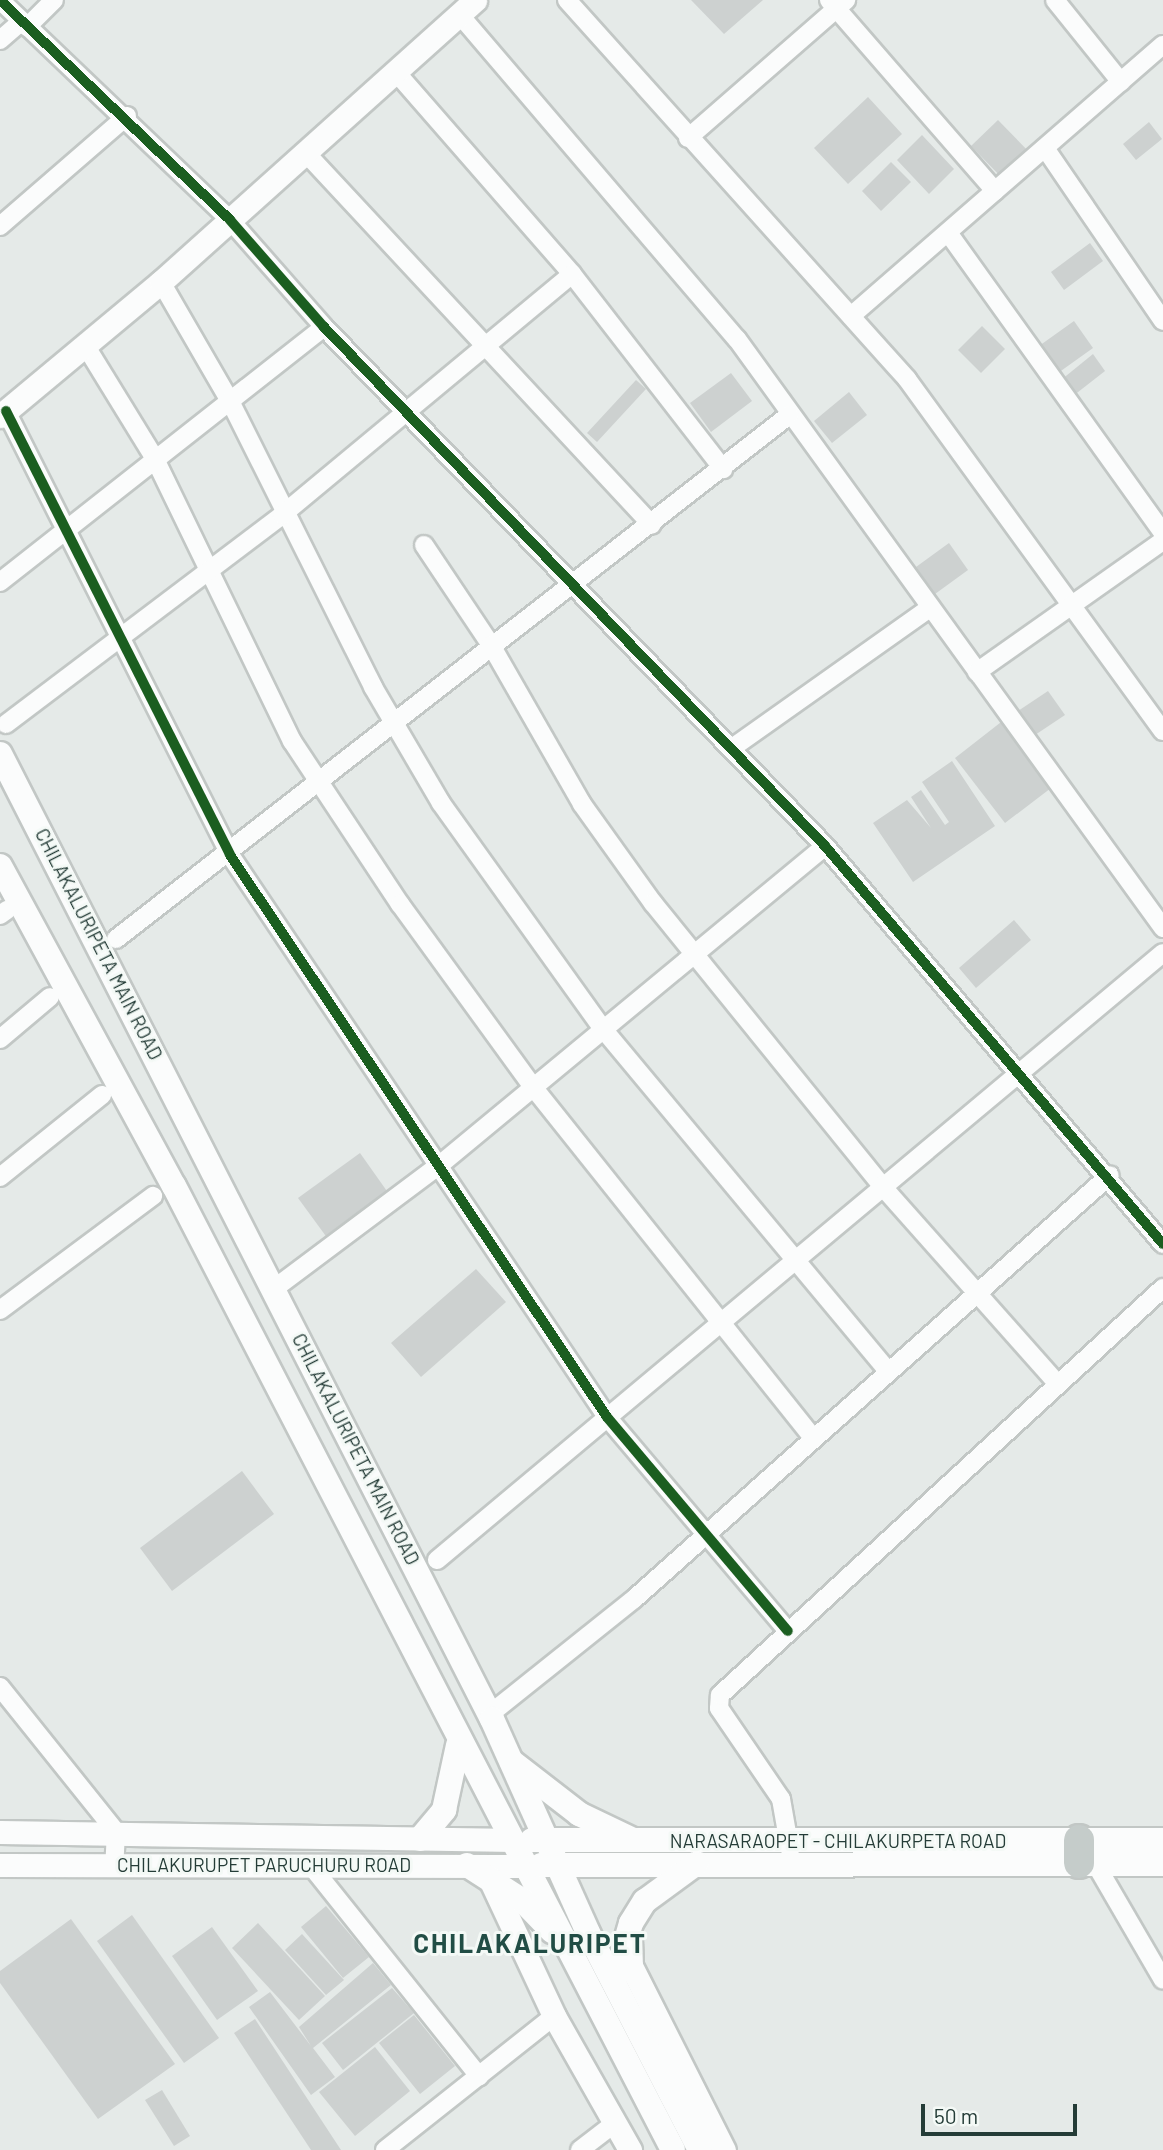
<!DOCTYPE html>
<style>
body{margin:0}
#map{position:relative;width:1163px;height:2150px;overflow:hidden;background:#e5eae8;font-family:Barlow,sans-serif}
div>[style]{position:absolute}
.building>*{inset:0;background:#cdd1d0}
.roads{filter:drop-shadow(2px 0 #c2c7c5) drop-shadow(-2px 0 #c2c7c5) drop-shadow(0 2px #c2c7c5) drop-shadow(0 -2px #c2c7c5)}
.minor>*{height:18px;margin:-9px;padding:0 9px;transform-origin:9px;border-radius:9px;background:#fbfcfc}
.tertiary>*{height:23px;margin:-11.5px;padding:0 11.5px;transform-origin:11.5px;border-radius:11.5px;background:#fbfcfc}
.secondary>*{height:24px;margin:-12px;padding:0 12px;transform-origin:12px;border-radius:12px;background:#fbfcfc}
.trunk>*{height:30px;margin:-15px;padding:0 15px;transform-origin:15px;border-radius:15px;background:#c5ccca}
.cycleway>*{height:10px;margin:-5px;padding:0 5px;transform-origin:5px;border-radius:5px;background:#1b5e20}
span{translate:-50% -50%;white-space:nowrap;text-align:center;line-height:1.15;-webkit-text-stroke:6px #f4f9f6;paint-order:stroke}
.street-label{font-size:19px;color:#243c37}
.district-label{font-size:26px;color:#214d45;font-weight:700;letter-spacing:2px}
.scale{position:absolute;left:921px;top:2104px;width:156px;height:32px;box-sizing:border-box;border:4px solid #243c37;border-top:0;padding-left:9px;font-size:21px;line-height:24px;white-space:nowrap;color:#243c37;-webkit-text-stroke:5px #f4f9f6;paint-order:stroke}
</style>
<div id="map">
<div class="building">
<div style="clip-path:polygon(691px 0,763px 0,724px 34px)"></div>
<div style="clip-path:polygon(868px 97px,902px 134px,848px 184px,814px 148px)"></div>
<div style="clip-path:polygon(998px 120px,1031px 154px,1004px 180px,971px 146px)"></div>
<div style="clip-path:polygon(1149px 122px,1162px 139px,1136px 160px,1123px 144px)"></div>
<div style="clip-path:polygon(922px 135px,954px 169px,929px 194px,897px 160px)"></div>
<div style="clip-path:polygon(891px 162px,911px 182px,881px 211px,862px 191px)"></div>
<div style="clip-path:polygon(1090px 243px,1103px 261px,1064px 290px,1051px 272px)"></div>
<div style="clip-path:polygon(1074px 321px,1093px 348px,1058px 373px,1039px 346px)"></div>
<div style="clip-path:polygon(982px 326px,1005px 349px,981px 373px,958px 350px)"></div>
<div style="clip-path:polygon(1093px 354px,1105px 371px,1073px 396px,1061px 380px)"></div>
<div style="clip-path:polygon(731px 373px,752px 401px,711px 432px,690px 403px)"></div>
<div style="clip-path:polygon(636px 380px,646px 389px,597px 442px,587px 433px)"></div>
<div style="clip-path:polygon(849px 392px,867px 415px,832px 443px,814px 421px)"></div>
<div style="clip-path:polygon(949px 543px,968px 570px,935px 594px,916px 567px)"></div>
<div style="clip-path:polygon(1048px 691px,1065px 715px,1035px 735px,1018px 711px)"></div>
<div style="clip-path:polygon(1005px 719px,1055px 785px,1005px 823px,955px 758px)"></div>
<div style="clip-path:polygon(952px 761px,995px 826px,913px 882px,873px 823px,907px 800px,931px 828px,911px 797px,921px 790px,945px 825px,949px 822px,922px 782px)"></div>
<div style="clip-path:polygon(1014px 920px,1031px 940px,976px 988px,959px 968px)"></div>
<div style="clip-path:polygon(360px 1153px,389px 1194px,328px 1239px,298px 1198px)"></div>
<div style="clip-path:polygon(476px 1269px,506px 1302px,421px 1377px,391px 1343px)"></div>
<div style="clip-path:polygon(242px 1471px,274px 1514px,172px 1591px,140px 1548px)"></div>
<div style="clip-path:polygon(326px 1906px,369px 1957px,343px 1978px,301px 1927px)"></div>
<div style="clip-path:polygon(132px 1915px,219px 2038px,184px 2063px,97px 1941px)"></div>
<div style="clip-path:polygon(71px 1919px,175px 2064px,98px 2119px,0 1983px,0 1971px)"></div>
<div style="clip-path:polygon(258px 1923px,325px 1996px,299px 2020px,232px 1948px)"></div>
<div style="clip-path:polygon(212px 1927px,258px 1991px,217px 2020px,172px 1956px)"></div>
<div style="clip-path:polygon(302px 1934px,344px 1980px,326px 1995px,285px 1950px)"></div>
<div style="clip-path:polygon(373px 1963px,391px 1985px,313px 2048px,335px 2077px,311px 2095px,249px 2007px,270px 1992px,311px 2046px,299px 2027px)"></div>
<div style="clip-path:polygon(392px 1988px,414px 2013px,343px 2070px,322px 2043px)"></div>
<div style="clip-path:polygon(414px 2015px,455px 2066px,420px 2094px,379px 2043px)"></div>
<div style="clip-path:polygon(255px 2019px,341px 2150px,311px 2150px,234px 2033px)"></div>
<div style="clip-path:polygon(375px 2047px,410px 2091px,355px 2136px,319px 2092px)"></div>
<div style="clip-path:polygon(162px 2090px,190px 2136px,174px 2146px,145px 2100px)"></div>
</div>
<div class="roads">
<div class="minor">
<div style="left:0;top:0;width:318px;rotate:43.7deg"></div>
<div style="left:230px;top:220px;width:142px;rotate:48.7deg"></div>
<div style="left:324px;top:327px;width:721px;rotate:46.01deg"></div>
<div style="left:825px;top:846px;width:522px;rotate:49.66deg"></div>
<div style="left:567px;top:0;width:509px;rotate:48.1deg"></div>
<div style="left:907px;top:379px;width:435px;rotate:54deg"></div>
<div style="left:829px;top:0;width:253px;rotate:49deg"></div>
<div style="left:1055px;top:0;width:105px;rotate:51.2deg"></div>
<div style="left:459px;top:14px;width:428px;rotate:49.5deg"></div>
<div style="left:737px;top:339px;width:727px;rotate:54.12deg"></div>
<div style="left:27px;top:27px;width:38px;rotate:-45deg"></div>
<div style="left:0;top:40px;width:29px;rotate:-41deg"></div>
<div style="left:395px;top:71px;width:269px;rotate:48.9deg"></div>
<div style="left:572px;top:274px;width:247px;rotate:52.2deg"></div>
<div style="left:688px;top:138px;width:210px;rotate:-41.1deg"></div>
<div style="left:1045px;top:148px;width:209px;rotate:55.7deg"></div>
<div style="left:305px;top:152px;width:509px;rotate:47.07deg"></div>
<div style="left:0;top:226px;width:168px;rotate:-40.9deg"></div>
<div style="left:949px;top:234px;width:368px;rotate:54.4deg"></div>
<div style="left:161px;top:282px;width:138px;rotate:59.9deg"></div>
<div style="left:230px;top:401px;width:320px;rotate:63.4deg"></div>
<div style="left:373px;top:687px;width:134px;rotate:59.6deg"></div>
<div style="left:441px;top:803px;width:278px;rotate:54.4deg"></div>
<div style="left:603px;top:1029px;width:441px;rotate:50.2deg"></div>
<div style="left:851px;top:316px;width:413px;rotate:-41deg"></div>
<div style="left:85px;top:345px;width:134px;rotate:58.4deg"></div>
<div style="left:155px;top:459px;width:314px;rotate:64.1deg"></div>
<div style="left:292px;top:741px;width:196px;rotate:56.5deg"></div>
<div style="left:400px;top:904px;width:226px;rotate:54deg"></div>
<div style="left:533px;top:1087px;width:445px;rotate:51.4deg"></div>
<div style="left:6px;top:411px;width:497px;rotate:63.2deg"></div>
<div style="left:230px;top:855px;width:677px;rotate:56.15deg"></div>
<div style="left:607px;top:1417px;width:280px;rotate:49.8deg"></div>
<div style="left:424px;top:545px;width:120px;rotate:56.2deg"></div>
<div style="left:491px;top:645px;width:183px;rotate:60.2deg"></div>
<div style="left:582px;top:804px;width:122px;rotate:54.4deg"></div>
<div style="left:653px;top:903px;width:364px;rotate:51deg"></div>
<div style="left:882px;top:1186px;width:264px;rotate:48.4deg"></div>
<div style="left:0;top:582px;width:412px;rotate:-38.2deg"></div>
<div style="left:977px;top:672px;width:228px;rotate:-35.2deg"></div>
<div style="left:6px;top:724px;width:346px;rotate:-37.1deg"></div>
<div style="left:282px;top:515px;width:377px;rotate:-39.7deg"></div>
<div style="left:732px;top:748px;width:242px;rotate:-35.3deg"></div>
<div style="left:0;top:915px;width:9px;rotate:-36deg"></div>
<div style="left:116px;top:939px;width:853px;rotate:-37.9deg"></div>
<div style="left:0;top:1039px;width:65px;rotate:-40deg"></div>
<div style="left:0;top:1177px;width:131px;rotate:-38.8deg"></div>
<div style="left:275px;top:1288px;width:209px;rotate:-36.8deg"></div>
<div style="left:442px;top:1163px;width:497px;rotate:-39.6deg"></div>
<div style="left:0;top:1310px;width:191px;rotate:-36.7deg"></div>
<div style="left:437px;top:1560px;width:946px;rotate:-39.9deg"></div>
<div style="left:0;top:1687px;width:186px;rotate:51.3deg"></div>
<div style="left:116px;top:1832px;width:33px;rotate:93deg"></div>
<div style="left:490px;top:1714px;width:184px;rotate:-38.6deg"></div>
<div style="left:634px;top:1599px;width:637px;rotate:-41.69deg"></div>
<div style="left:790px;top:1850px;width:52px;rotate:-100deg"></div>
<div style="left:781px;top:1799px;width:110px;rotate:-124.3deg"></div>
<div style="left:719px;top:1708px;width:13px;rotate:-86deg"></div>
<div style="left:720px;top:1695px;width:602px;rotate:-42.57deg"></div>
<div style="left:1095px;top:1863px;width:135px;rotate:59.8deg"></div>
<div style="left:312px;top:1867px;width:268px;rotate:51.4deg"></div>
<div style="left:385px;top:2150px;width:216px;rotate:-38.4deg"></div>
<div style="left:580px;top:2150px;width:44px;rotate:-37.6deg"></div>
</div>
<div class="tertiary">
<div style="left:0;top:416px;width:209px;rotate:-39.8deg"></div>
<div style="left:161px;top:282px;width:422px;rotate:-41.9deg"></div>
<div style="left:0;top:1832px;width:513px;rotate:0.89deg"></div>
<div style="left:0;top:1865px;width:528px;rotate:0.11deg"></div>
<div style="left:489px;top:1877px;width:153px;rotate:64.9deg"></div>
<div style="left:554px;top:2016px;width:154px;rotate:60.4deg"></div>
<div style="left:630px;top:1938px;width:28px;rotate:88deg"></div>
<div style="left:631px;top:1966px;width:206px;rotate:63.2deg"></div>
</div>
<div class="secondary">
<div style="left:0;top:754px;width:1083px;rotate:62.99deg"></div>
<div style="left:492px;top:1719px;width:235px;rotate:65.8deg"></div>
<div style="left:588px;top:1933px;width:244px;rotate:62.7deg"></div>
<div style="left:0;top:866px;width:364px;rotate:61.5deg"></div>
<div style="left:174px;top:1186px;width:1085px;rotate:62.63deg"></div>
<div style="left:512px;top:1762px;width:85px;rotate:37.8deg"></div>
<div style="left:579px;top:1814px;width:58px;rotate:25.7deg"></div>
<div style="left:420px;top:1839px;width:38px;rotate:-50deg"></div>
<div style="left:444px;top:1810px;width:66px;rotate:-77.8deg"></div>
<div style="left:532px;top:1840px;width:631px"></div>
<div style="left:467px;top:1865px;width:67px;rotate:32.7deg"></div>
<div style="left:523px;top:1901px;width:42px;rotate:46deg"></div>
<div style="left:541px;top:1865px;width:622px;rotate:-0.09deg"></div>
<div style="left:614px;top:1982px;width:61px;rotate:-73.9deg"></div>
<div style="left:631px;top:1923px;width:26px;rotate:-58deg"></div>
<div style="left:645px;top:1901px;width:64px;rotate:-36.2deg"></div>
</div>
<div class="trunk">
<div style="left:1079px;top:1840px;width:23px;rotate:90deg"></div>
</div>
</div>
<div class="cycleway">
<div style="left:0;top:0;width:318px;rotate:43.7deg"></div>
<div style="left:230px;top:220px;width:142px;rotate:48.7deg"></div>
<div style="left:324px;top:327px;width:721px;rotate:46.01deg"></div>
<div style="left:825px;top:846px;width:522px;rotate:49.66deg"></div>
<div style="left:6px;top:411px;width:497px;rotate:63.2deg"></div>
<div style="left:230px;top:855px;width:677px;rotate:56.15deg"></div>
<div style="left:607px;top:1417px;width:280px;rotate:49.8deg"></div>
</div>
<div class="street-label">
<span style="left:99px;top:944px;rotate:63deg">CHILAKALURIPETA MAIN ROAD</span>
<span style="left:356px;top:1449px;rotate:63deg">CHILAKALURIPETA MAIN ROAD</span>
<span style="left:838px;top:1841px">NARASARAOPET - CHILAKURPETA ROAD</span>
<span style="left:264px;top:1865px">CHILAKURUPET PARUCHURU ROAD</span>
</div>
<div class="district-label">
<span style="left:530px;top:1943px">CHILAKALURIPET</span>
</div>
<div class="scale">50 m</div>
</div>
